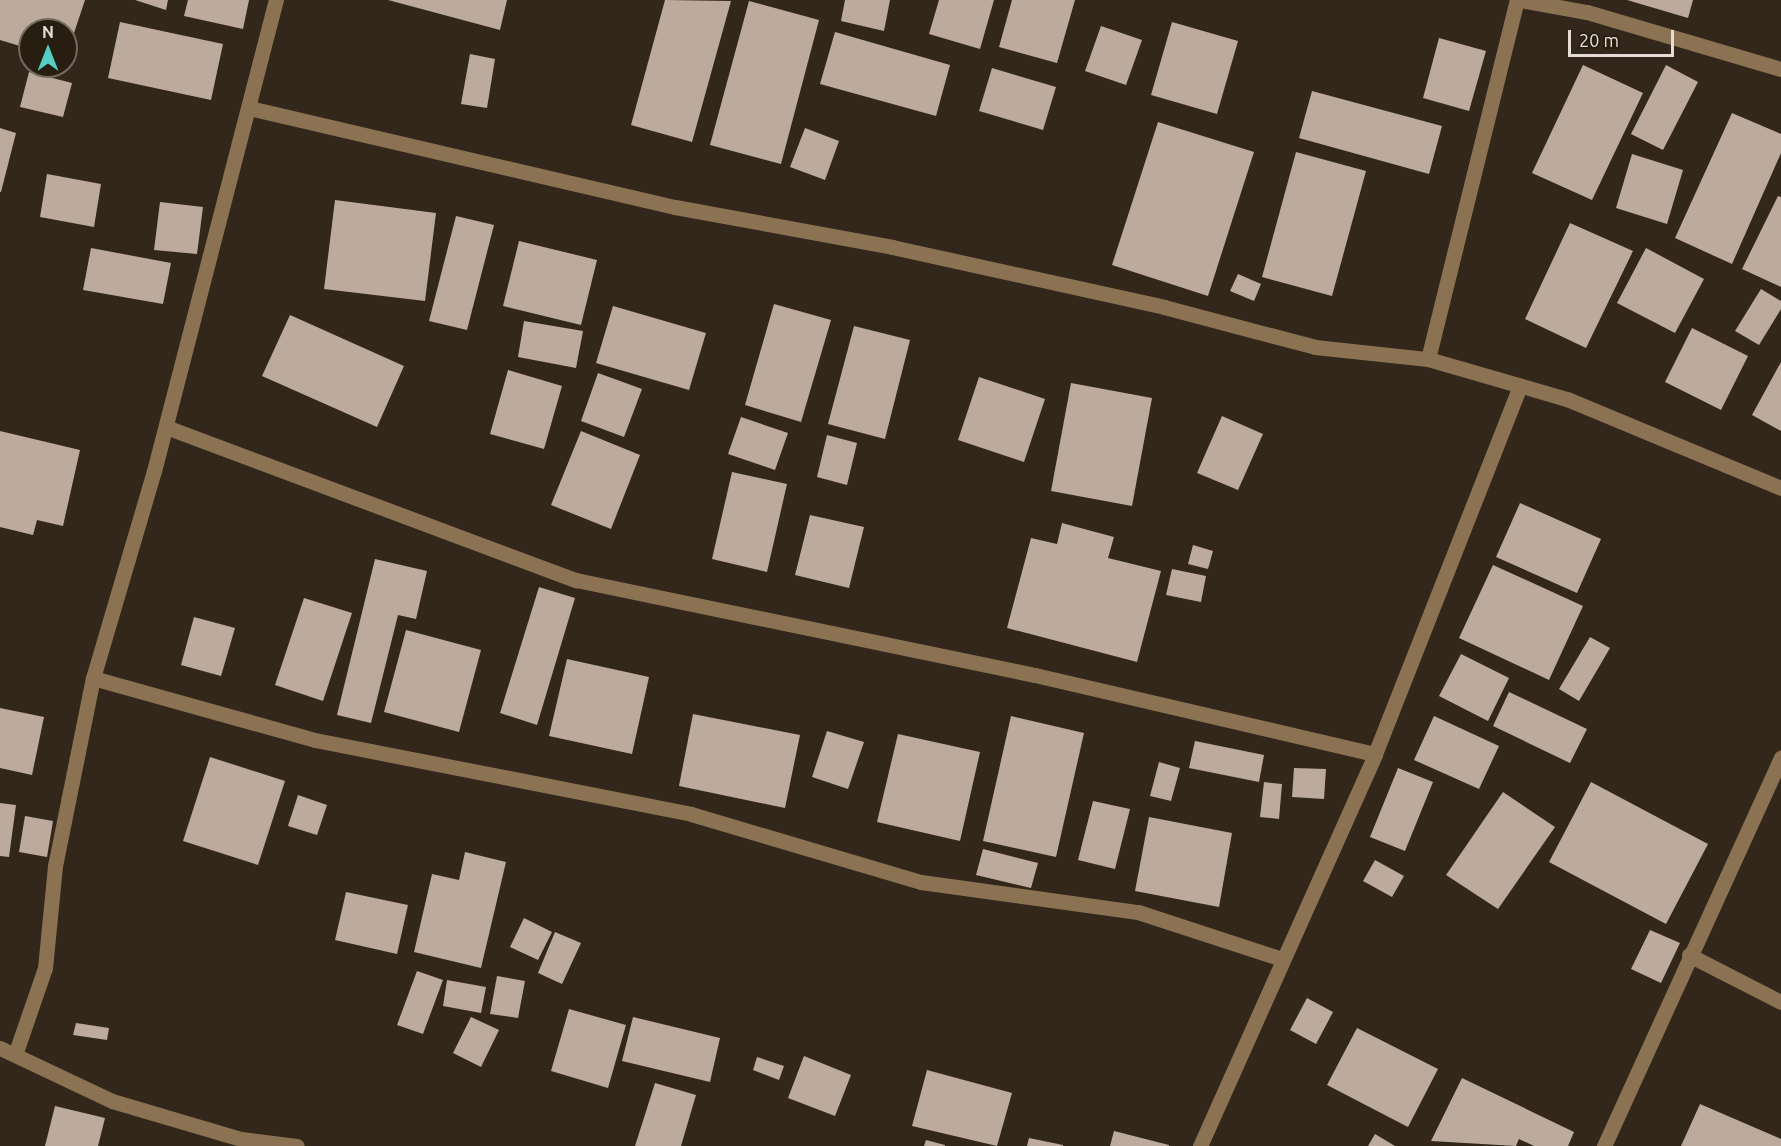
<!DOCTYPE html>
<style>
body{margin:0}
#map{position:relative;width:1781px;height:1146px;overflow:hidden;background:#32271a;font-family:Ubuntu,sans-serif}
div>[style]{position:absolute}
.building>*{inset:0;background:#bcab9d}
.minor>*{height:15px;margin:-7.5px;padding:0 7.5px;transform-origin:7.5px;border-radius:7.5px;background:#8b7253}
span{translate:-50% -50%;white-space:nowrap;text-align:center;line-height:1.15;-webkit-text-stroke:6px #281d11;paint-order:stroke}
.north{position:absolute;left:18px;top:18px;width:60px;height:60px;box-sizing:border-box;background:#281d11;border:2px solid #746a5f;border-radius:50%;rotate:0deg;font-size:16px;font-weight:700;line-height:24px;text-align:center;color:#e5ddd5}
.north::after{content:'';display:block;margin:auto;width:21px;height:27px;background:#56cec4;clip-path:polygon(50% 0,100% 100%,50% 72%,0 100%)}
.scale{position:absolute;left:1568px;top:30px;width:106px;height:27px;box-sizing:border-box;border:3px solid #e5ddd5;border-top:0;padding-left:8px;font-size:18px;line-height:21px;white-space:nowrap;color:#e5ddd5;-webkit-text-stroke:4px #281d11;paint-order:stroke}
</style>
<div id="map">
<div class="building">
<div style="clip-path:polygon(0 0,85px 0,66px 57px,66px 30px,30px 30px,30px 49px,0 40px)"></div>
<div style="clip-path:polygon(135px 0,168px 0,166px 10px)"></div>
<div style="clip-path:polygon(188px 0,249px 0,243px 29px,184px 16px)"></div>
<div style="clip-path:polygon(388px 0,507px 0,500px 30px)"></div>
<div style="clip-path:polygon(665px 0,731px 1px,692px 142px,631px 125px)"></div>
<div style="clip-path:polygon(845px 0,890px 0,884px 31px,841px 21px)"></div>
<div style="clip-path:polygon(939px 0,994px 0,980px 49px,929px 34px)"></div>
<div style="clip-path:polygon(1012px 0,1075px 0,1057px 63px,999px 47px)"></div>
<div style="clip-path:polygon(1627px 0,1693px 0,1688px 18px)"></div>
<div style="clip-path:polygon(749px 1px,819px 20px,781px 164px,710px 145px)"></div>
<div style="clip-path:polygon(120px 22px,223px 44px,211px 100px,108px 78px)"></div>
<div style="clip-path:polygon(1172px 22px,1238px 41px,1217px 114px,1151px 95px)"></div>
<div style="clip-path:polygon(1101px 26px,1142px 40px,1126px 85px,1085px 71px)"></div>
<div style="clip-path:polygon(835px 32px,950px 65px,936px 116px,820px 84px)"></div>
<div style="clip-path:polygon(1439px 38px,1486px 51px,1469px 111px,1423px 98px)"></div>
<div style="clip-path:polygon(470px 54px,495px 59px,487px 108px,461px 104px)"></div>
<div style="clip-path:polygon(1583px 65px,1643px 93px,1592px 200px,1532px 173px)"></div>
<div style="clip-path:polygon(1666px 65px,1698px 82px,1663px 150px,1631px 134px)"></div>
<div style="clip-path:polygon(992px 68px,1056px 87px,1043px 130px,979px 111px)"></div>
<div style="clip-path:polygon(29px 72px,72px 83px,63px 117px,20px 107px)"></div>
<div style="clip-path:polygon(1312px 91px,1442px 126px,1429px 174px,1299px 138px)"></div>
<div style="clip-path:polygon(1732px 113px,1781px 134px,1781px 153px,1732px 264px,1675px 238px)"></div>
<div style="clip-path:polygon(1158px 122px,1254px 152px,1208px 296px,1112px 265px)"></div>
<div style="clip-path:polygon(0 128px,16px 133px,1px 192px,0 192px)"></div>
<div style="clip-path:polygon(805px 128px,839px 141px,825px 180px,790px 167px)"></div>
<div style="clip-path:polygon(1296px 152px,1366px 171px,1332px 296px,1262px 277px)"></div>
<div style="clip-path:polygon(1632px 154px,1683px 170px,1667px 224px,1616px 208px)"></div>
<div style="clip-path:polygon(47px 174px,101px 184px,94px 227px,40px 217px)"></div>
<div style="clip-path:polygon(1778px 196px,1781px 197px,1781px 287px,1742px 269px)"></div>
<div style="clip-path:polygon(335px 200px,436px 213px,425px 301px,324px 289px)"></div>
<div style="clip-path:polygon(160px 202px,203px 207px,197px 254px,154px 250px)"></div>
<div style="clip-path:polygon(456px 216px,494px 225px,467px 330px,429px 321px)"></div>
<div style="clip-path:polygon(1570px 223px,1633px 251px,1586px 348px,1525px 319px)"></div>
<div style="clip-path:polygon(519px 241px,597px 260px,581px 325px,503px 306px)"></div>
<div style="clip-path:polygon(91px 248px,171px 263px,163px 304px,83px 290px)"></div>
<div style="clip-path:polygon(1646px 248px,1704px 279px,1675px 333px,1617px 303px)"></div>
<div style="clip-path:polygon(1238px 274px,1261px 284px,1254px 301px,1230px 291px)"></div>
<div style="clip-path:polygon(1761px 289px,1781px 301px,1781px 309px,1759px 345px,1735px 331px)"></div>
<div style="clip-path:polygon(774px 304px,831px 320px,801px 422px,745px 405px)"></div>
<div style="clip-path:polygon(613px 306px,706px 333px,689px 390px,596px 363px)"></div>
<div style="clip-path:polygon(290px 315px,404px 366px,377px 427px,262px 376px)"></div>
<div style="clip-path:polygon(524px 321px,583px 331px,576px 368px,518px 357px)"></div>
<div style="clip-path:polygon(854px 326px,910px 340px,885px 439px,828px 424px)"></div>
<div style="clip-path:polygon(1692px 328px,1748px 356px,1721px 410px,1665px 382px)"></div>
<div style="clip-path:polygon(1781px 362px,1781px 431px,1752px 415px)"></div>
<div style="clip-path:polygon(508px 370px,562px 386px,544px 449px,490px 434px)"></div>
<div style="clip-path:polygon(598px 373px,642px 389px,624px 437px,581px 421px)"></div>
<div style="clip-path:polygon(979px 377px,1045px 399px,1024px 462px,958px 440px)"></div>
<div style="clip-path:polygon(1071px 383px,1152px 398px,1132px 506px,1051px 491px)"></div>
<div style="clip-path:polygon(1222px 416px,1263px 434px,1238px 490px,1197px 473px)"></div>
<div style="clip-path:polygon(741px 417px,788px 433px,775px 470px,728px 454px)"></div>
<div style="clip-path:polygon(0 431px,80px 450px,63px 526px,37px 520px,33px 535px,0 527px)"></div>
<div style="clip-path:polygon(581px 431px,640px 455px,611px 529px,551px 505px)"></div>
<div style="clip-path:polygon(827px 435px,857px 443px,847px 485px,817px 477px)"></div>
<div style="clip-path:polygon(732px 472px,787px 484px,767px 572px,712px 559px)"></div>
<div style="clip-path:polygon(1520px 503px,1601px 539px,1577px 593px,1496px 557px)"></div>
<div style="clip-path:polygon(810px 515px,864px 527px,849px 588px,795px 575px)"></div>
<div style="clip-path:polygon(1062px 523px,1114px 537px,1108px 558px,1161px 571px,1137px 662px,1007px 628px,1031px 538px,1057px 544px)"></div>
<div style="clip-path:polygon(1193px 545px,1213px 551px,1208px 569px,1188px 564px)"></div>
<div style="clip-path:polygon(375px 559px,427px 571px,416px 619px,398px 615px,371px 723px,337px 715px)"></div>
<div style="clip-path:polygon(1493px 565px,1583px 606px,1549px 680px,1459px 638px)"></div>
<div style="clip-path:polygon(1172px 569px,1206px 576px,1201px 602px,1166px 595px)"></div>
<div style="clip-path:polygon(539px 587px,575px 598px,537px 725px,500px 713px)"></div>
<div style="clip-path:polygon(304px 598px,352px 613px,323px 701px,275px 685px)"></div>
<div style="clip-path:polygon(194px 617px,235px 628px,221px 676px,181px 665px)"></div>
<div style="clip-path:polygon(406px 630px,481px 650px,459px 732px,384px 712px)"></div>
<div style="clip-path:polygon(1590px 637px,1610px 648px,1579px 701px,1559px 689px)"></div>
<div style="clip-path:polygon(1461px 654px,1509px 678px,1488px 721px,1439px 696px)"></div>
<div style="clip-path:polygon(567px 659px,649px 677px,632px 754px,549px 736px)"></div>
<div style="clip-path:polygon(1509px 692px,1587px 729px,1570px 763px,1493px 726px)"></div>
<div style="clip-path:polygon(0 708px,44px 717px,32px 775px,0 768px)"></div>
<div style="clip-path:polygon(693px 714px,800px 735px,785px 808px,679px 786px)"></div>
<div style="clip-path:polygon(1011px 716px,1084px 733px,1056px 857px,983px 841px)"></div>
<div style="clip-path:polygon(1434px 716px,1499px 746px,1479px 789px,1414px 760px)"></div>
<div style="clip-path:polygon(827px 731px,864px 742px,848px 789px,812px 777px)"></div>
<div style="clip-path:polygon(898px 734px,980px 752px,960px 841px,877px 822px)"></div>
<div style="clip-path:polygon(1195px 741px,1264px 755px,1259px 782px,1189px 768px)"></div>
<div style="clip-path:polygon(210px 757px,285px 781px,258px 865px,183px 841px)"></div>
<div style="clip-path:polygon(1159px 762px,1180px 768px,1171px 801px,1150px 796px)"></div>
<div style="clip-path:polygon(1294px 768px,1326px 769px,1324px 799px,1292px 797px)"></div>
<div style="clip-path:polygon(1398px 768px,1433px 782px,1405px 851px,1370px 837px)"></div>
<div style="clip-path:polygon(1264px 782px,1282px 784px,1279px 819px,1260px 817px)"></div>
<div style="clip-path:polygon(1591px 782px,1708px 844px,1666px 924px,1549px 862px)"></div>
<div style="clip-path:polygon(1503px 792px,1555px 827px,1498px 909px,1446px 875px)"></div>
<div style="clip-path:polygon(298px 795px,327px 805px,317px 835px,288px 826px)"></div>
<div style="clip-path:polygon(1093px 801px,1130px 809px,1115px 869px,1078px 860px)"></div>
<div style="clip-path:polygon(0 803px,16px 805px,9px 857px,0 856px)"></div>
<div style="clip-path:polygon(25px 816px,53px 821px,47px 857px,19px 852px)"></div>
<div style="clip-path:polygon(1149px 817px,1232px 833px,1219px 907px,1135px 891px)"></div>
<div style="clip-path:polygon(983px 849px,1038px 863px,1031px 888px,976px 875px)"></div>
<div style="clip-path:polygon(465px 852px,506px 862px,481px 968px,414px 952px,432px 874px,459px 880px)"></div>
<div style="clip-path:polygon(1375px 860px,1404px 876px,1392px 897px,1363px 881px)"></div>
<div style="clip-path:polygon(346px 892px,408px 905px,397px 954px,335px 940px)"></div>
<div style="clip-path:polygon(524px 918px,552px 932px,538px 960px,510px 947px)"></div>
<div style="clip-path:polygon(1650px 930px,1680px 943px,1661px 983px,1631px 969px)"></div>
<div style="clip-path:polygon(555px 932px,581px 943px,562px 984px,538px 973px)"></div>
<div style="clip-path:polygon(417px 971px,443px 980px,423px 1034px,397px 1025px)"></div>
<div style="clip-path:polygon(497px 976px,525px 981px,518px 1018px,490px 1014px)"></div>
<div style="clip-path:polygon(447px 980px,486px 987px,481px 1013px,443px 1006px)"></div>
<div style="clip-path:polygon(1307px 998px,1333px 1012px,1316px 1044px,1290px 1030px)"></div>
<div style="clip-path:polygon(569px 1009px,626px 1025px,608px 1088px,551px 1071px)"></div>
<div style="clip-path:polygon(471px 1017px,499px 1030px,481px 1067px,453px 1053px)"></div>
<div style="clip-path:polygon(633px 1017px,720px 1038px,710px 1082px,622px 1061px)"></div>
<div style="clip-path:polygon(76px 1023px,109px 1028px,107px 1040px,73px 1035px)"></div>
<div style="clip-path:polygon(1357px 1028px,1438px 1069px,1408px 1127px,1327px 1085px)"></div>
<div style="clip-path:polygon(804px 1056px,851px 1075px,835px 1116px,788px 1098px)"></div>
<div style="clip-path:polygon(757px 1057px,784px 1066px,779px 1080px,753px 1070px)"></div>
<div style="clip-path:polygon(927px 1070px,1012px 1093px,997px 1146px,912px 1126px)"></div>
<div style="clip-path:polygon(1462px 1078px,1574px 1132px,1568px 1146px,1534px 1146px,1519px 1139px,1516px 1146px,1431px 1141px)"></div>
<div style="clip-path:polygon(655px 1083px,696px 1095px,681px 1146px,635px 1146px)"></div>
<div style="clip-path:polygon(1700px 1104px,1781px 1139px,1781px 1146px,1681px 1146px)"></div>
<div style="clip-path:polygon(55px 1106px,105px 1118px,98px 1146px,45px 1146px)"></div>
<div style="clip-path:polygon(1114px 1131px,1169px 1145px,1169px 1146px,1110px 1146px)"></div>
<div style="clip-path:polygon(1375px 1134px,1395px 1146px,1368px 1146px)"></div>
<div style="clip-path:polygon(1029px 1138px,1063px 1145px,1063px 1146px,1027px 1146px)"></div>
<div style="clip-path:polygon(926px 1140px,945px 1145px,945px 1146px,924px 1146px)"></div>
</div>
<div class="minor">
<div style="left:1520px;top:0;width:68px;rotate:10.2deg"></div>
<div style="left:1587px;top:12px;width:202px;rotate:16.4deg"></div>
<div style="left:249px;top:108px;width:437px;rotate:13.1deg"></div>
<div style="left:675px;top:207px;width:221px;rotate:10.4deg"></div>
<div style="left:892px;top:247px;width:279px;rotate:12.4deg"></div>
<div style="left:1164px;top:307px;width:156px;rotate:14.8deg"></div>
<div style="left:1315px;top:347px;width:114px;rotate:6.1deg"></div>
<div style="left:1428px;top:359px;width:145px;rotate:16.1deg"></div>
<div style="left:1567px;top:399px;width:232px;rotate:22.6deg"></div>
<div style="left:1428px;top:359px;width:370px;rotate:-76.1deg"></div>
<div style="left:166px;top:427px;width:438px;rotate:20.5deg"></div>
<div style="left:576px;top:580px;width:469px;rotate:11.7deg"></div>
<div style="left:1035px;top:675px;width:349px;rotate:13.1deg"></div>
<div style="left:93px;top:678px;width:230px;rotate:15.6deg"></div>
<div style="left:315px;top:740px;width:383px;rotate:11.1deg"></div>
<div style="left:691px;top:814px;width:240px;rotate:16.5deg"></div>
<div style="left:921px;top:882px;width:219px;rotate:7.9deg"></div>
<div style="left:1138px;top:912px;width:151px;rotate:18.1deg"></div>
<div style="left:1689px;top:955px;width:103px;rotate:27.1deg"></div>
<div style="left:0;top:1048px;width:124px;rotate:25.3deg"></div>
<div style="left:112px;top:1101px;width:134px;rotate:16.4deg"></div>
<div style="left:241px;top:1139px;width:56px;rotate:7.1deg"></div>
<div style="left:16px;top:1052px;width:89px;rotate:-71deg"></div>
<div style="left:45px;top:968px;width:102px;rotate:-84.4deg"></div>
<div style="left:55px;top:866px;width:192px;rotate:-78.6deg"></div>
<div style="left:93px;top:678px;width:216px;rotate:-73.6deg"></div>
<div style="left:154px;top:471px;width:487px;rotate:-75.5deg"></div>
<div style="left:1200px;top:1146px;width:429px;rotate:-65.9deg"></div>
<div style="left:1375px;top:754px;width:396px;rotate:-68.5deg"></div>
<div style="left:1604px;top:1146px;width:427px;rotate:-65.5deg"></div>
</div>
<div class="north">N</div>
<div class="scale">20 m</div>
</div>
